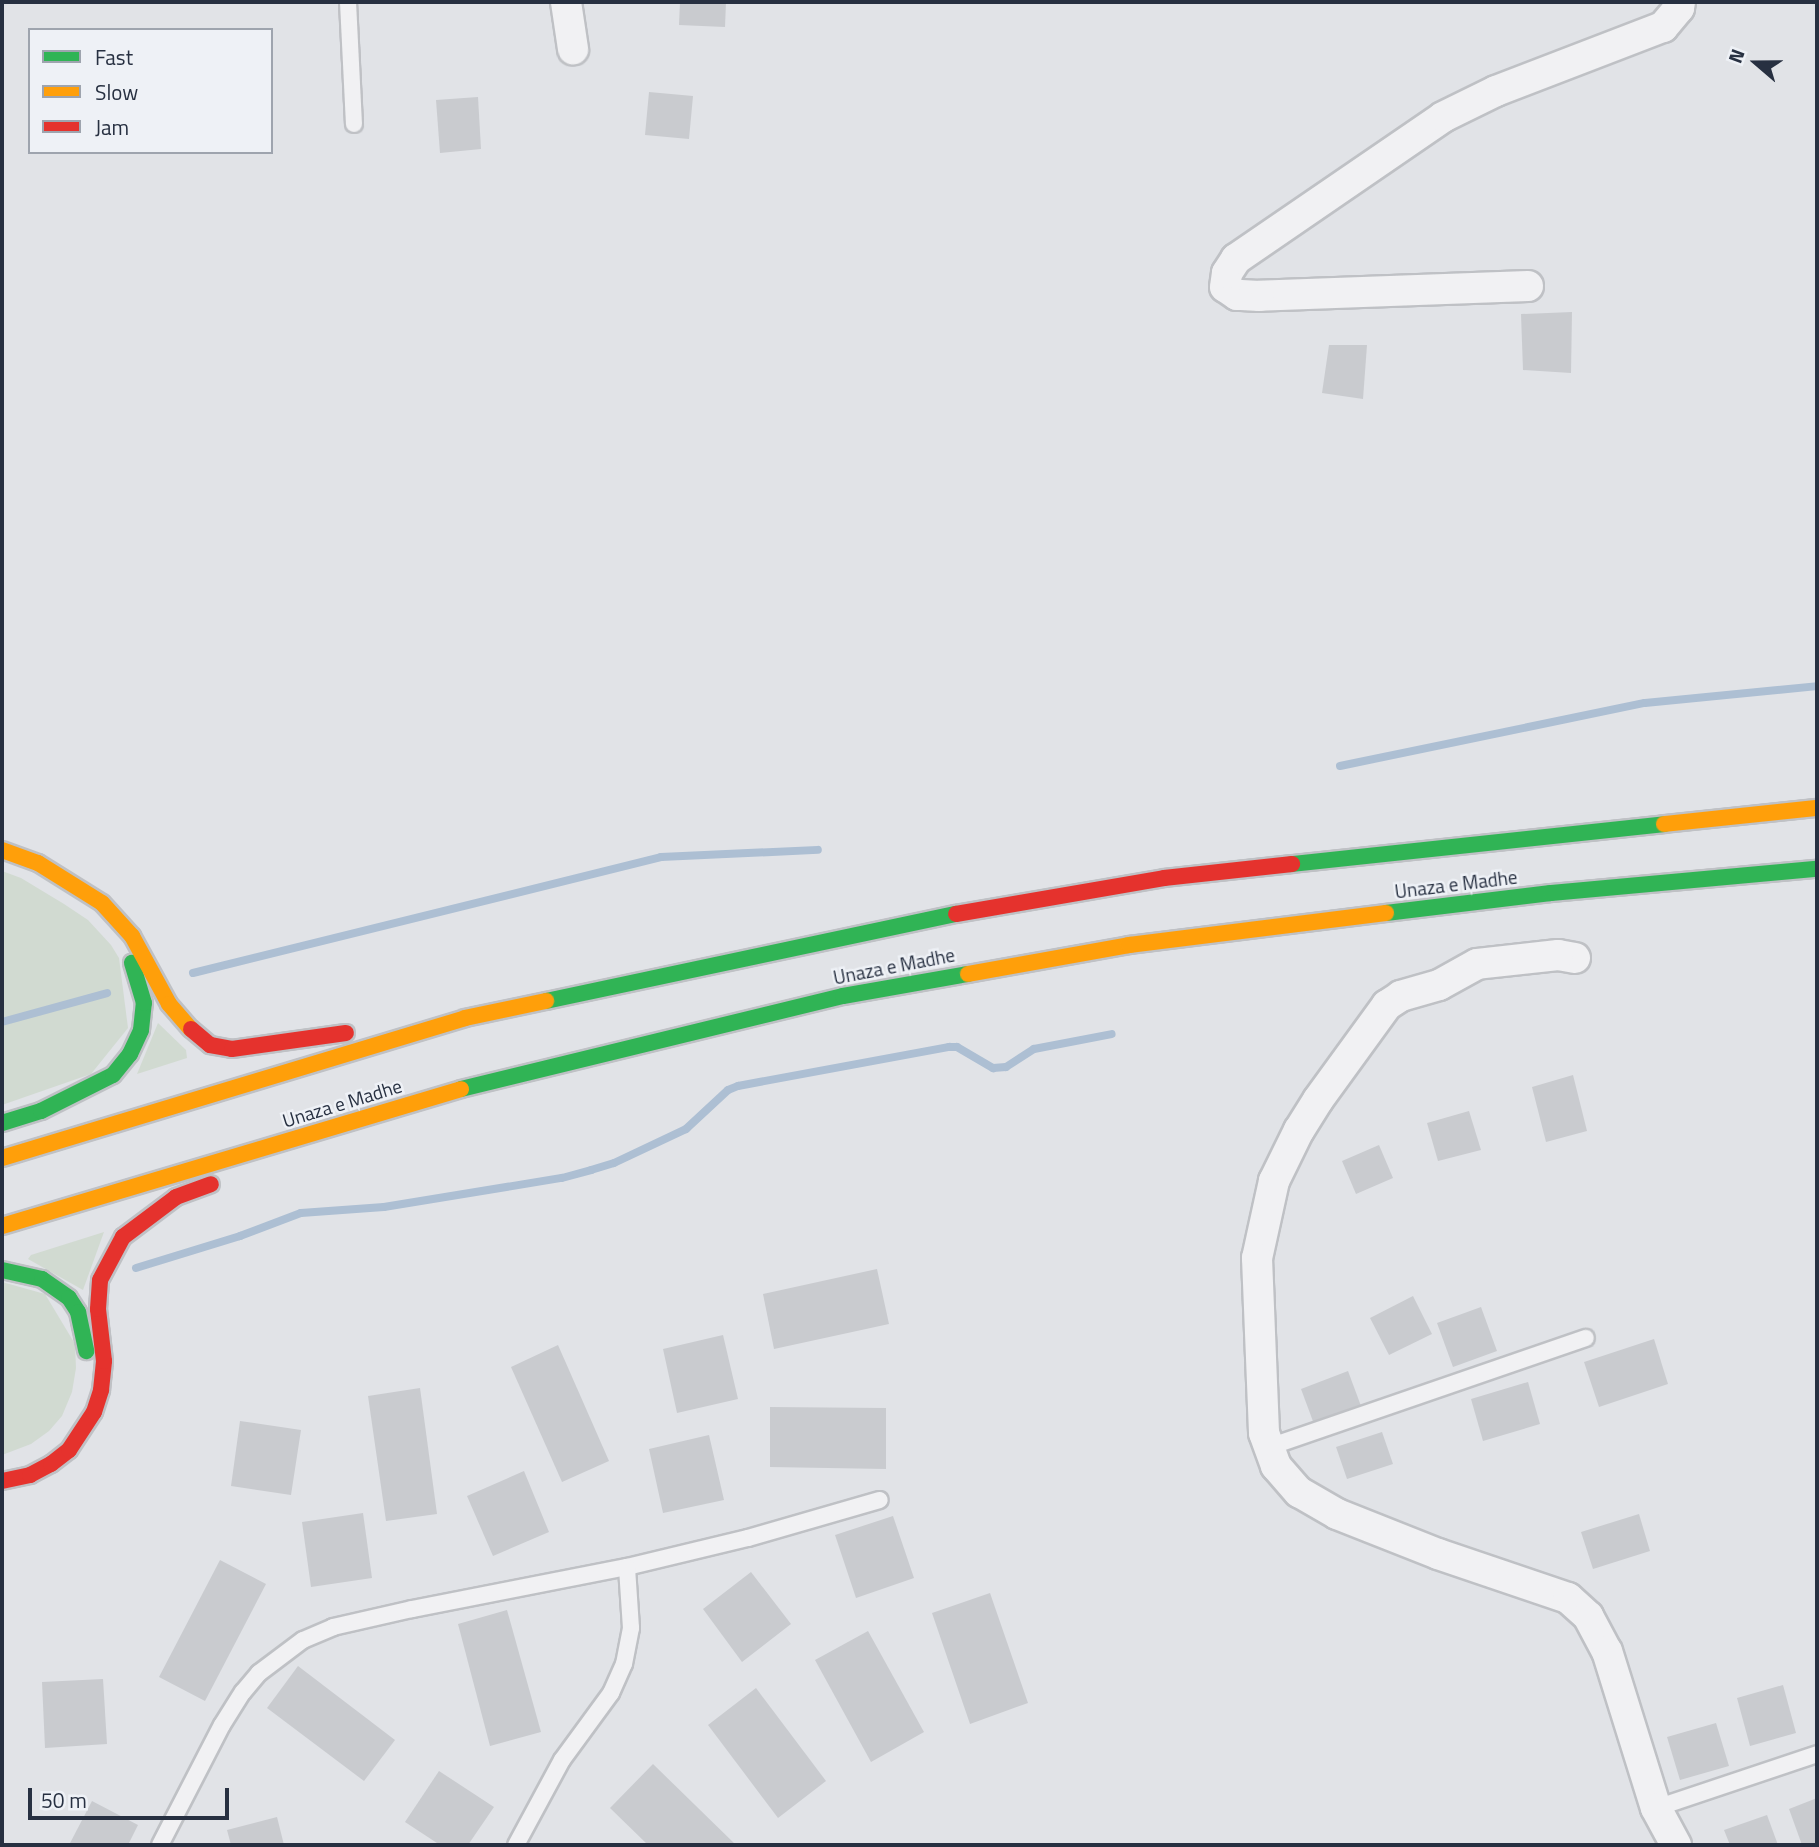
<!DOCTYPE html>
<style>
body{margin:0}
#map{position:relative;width:1819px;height:1847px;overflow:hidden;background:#e1e3e7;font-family:"Titillium Web",sans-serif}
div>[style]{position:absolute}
.green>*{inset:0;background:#d1dad1}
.stream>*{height:8px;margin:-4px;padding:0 4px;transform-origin:4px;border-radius:4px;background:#adbfd3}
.building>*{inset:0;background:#c9cbcf}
.roads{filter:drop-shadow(2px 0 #bfc1c5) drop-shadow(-2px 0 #bfc1c5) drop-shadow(0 2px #bfc1c5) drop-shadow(0 -2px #bfc1c5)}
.lane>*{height:16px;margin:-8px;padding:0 8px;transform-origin:8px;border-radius:8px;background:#f1f1f3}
.street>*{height:30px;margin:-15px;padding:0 15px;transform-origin:15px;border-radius:15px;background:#f1f1f3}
.fast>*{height:16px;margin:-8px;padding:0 8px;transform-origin:8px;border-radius:8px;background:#30b455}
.slow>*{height:16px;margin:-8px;padding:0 8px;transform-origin:8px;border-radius:8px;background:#ff9f0a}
.jam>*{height:16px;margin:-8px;padding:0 8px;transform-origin:8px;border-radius:8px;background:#e5322d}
span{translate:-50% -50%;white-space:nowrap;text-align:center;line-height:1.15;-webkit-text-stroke:5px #eef1f6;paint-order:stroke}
.street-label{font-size:19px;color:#273041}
.frame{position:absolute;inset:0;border:4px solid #273041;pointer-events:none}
.legend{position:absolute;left:28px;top:28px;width:245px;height:126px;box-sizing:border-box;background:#eef1f6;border:2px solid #9ea4ae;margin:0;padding:9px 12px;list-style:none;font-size:21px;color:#273041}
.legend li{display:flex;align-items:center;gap:14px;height:35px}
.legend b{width:35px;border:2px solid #9ea4ae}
.north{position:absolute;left:1721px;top:28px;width:70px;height:70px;-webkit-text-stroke:5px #eef1f6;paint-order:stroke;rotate:290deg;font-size:19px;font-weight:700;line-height:28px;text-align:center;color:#273041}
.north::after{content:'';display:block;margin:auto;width:24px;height:32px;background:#273041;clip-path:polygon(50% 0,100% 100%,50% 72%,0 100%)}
.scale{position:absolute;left:28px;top:1788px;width:201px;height:32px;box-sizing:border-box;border:4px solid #273041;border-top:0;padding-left:9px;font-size:21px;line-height:24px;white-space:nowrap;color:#273041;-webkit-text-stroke:5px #eef1f6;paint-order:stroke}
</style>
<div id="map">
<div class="green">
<div style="clip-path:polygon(2px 871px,21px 878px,64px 904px,88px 920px,111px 945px,119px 958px,128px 1028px,91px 1074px,2px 1105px)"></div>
<div style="clip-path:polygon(158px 1023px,186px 1050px,187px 1058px,137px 1074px)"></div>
<div style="clip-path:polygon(104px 1232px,83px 1290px,28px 1259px,31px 1255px)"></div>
<div style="clip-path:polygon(2px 1282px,45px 1294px,75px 1344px,76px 1368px,72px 1392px,62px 1416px,49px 1431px,31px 1444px,2px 1455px)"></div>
</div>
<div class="stream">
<div style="left:1340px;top:766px;width:311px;rotate:-11.7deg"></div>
<div style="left:1645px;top:703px;width:173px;rotate:-5.6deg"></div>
<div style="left:193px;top:973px;width:482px;rotate:-13.9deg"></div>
<div style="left:661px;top:857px;width:157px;rotate:-2.6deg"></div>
<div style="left:2px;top:1022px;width:109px;rotate:-15.4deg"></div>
<div style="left:136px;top:1268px;width:109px;rotate:-17.1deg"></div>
<div style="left:240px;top:1236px;width:65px;rotate:-20.7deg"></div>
<div style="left:301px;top:1213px;width:83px;rotate:-4.1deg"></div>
<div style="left:384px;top:1207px;width:180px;rotate:-9.3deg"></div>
<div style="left:562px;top:1178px;width:30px;rotate:-15deg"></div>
<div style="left:591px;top:1170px;width:24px;rotate:-17deg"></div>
<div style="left:614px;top:1163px;width:80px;rotate:-25.3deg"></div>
<div style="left:686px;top:1129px;width:57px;rotate:-42.9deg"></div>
<div style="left:728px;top:1090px;width:11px;rotate:-22deg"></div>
<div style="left:738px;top:1086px;width:215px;rotate:-10.5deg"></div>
<div style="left:949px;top:1047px;width:8px"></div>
<div style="left:957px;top:1047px;width:42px;rotate:30.3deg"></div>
<div style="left:993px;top:1068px;width:13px;rotate:-4deg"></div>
<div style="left:1006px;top:1067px;width:33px;rotate:-33deg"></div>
<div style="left:1034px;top:1049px;width:79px;rotate:-10.9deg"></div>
</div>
<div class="building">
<div style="clip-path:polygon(680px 2px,726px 2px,725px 27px,679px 25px)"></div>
<div style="clip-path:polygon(649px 92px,693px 96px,689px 139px,645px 135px)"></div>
<div style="clip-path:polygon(478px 97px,481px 149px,440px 153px,436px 100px)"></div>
<div style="clip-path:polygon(1572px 312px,1571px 373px,1523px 370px,1521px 314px)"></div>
<div style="clip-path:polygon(1329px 345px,1367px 345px,1363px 399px,1322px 393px)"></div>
<div style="clip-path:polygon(1573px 1075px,1587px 1131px,1546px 1142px,1532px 1087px)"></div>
<div style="clip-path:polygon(1469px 1111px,1481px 1150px,1438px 1161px,1427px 1123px)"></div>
<div style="clip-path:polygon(1379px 1145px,1393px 1178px,1356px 1194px,1342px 1161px)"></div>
<div style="clip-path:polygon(877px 1269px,889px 1324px,774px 1349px,763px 1294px)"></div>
<div style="clip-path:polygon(1413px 1296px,1432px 1334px,1389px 1355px,1370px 1318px)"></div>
<div style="clip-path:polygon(1481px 1307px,1497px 1351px,1453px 1367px,1437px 1323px)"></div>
<div style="clip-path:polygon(723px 1335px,738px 1399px,677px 1413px,663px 1349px)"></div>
<div style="clip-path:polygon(1654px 1339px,1668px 1384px,1599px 1407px,1584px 1362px)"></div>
<div style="clip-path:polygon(558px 1345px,609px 1461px,562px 1482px,511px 1367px)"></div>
<div style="clip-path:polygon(1348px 1371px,1361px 1406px,1314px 1424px,1301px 1389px)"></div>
<div style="clip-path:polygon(1528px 1382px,1540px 1424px,1483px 1441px,1471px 1399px)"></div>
<div style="clip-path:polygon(420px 1388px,437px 1514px,386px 1521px,368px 1396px)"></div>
<div style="clip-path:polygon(770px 1407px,886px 1408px,886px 1469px,770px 1467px)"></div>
<div style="clip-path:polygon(240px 1421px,301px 1430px,291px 1495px,231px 1486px)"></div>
<div style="clip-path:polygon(1382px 1432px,1393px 1464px,1347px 1479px,1336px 1447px)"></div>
<div style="clip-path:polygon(709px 1435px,724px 1500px,663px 1513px,649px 1449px)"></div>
<div style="clip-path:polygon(524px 1471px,549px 1532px,493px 1556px,467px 1496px)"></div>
<div style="clip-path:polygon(363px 1513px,372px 1578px,311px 1587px,302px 1522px)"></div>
<div style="clip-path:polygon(1639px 1514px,1650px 1551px,1593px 1569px,1581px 1532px)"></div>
<div style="clip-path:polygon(893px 1516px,914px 1578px,856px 1598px,835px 1535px)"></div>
<div style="clip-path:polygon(220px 1560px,266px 1584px,205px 1701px,159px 1677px)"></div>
<div style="clip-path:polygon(751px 1572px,791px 1624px,742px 1662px,703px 1609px)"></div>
<div style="clip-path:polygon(990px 1593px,1028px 1703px,970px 1724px,932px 1613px)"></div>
<div style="clip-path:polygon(507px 1610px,541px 1732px,490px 1746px,458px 1624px)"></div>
<div style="clip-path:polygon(868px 1631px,924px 1732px,871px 1762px,815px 1660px)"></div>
<div style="clip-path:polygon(298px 1666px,395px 1740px,364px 1781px,267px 1708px)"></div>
<div style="clip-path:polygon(103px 1679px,107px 1744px,45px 1748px,42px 1682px)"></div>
<div style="clip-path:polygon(1783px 1685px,1796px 1733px,1750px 1746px,1737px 1698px)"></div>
<div style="clip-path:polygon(756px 1688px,826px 1781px,778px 1818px,708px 1725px)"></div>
<div style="clip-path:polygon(1716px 1723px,1729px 1766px,1680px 1780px,1667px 1737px)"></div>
<div style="clip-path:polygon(653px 1764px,736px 1845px,648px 1845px,610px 1808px)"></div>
<div style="clip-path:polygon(439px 1771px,494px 1807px,468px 1845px,440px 1845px,405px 1822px)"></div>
<div style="clip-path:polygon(1817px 1798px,1817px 1845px,1802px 1845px,1789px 1809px)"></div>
<div style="clip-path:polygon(92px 1801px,138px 1825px,128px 1845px,69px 1845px)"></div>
<div style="clip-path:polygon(1767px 1815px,1778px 1845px,1730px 1845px,1724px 1830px)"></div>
<div style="clip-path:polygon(277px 1817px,284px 1845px,231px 1845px,227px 1830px)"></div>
</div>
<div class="roads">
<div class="lane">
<div style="left:348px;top:2px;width:122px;rotate:87.2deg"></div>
<div style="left:1269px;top:1447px;width:335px;rotate:-19deg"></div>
<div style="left:1656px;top:1808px;width:170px;rotate:-18.5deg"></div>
<div style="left:160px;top:1845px;width:135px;rotate:-62.7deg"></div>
<div style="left:222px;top:1725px;width:39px;rotate:-58deg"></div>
<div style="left:243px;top:1692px;width:25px;rotate:-50deg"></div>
<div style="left:259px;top:1673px;width:55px;rotate:-36.9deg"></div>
<div style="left:303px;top:1640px;width:33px;rotate:-23deg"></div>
<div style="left:333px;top:1627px;width:81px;rotate:-12.8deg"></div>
<div style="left:412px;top:1609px;width:219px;rotate:-11.1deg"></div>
<div style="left:627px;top:1567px;width:124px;rotate:-13.5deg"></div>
<div style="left:748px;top:1538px;width:137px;rotate:-16.1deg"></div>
<div style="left:516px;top:1845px;width:97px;rotate:-61.6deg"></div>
<div style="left:562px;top:1760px;width:83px;rotate:-53.8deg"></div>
<div style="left:611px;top:1693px;width:32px;rotate:-66deg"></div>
<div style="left:624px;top:1664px;width:37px;rotate:-79deg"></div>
<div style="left:631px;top:1628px;width:61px;rotate:-93.8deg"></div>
</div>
<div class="street">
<div style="left:566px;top:2px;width:48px;rotate:81.5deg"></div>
<div style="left:1528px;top:286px;width:269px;rotate:177.9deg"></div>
<div style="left:1259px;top:296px;width:22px;rotate:-177deg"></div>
<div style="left:1237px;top:295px;width:14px;rotate:-146deg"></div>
<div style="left:1225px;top:287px;width:14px;rotate:-82deg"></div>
<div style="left:1227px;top:273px;width:17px;rotate:-57deg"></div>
<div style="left:1236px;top:259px;width:251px;rotate:-34.4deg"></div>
<div style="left:1443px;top:117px;width:59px;rotate:-26.1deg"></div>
<div style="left:1496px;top:91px;width:179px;rotate:-21deg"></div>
<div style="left:1663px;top:27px;width:25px;rotate:-50deg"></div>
<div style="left:1679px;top:8px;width:6px;rotate:-81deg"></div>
<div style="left:1575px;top:958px;width:17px;rotate:-170deg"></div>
<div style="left:1558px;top:955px;width:81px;rotate:173.7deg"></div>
<div style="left:1477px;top:964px;width:43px;rotate:151.1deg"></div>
<div style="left:1439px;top:985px;width:40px;rotate:164deg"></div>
<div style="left:1401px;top:996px;width:17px;rotate:147deg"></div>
<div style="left:1387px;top:1005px;width:117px;rotate:126deg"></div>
<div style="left:1318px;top:1100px;width:36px;rotate:122deg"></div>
<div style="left:1299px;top:1130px;width:57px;rotate:116.1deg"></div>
<div style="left:1274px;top:1181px;width:79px;rotate:102.4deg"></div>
<div style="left:1257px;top:1258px;width:175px;rotate:87.7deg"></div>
<div style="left:1264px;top:1433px;width:35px;rotate:70deg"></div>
<div style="left:1276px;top:1466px;width:35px;rotate:49deg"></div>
<div style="left:1299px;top:1492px;width:44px;rotate:30.1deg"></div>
<div style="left:1337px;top:1514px;width:109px;rotate:21.6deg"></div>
<div style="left:1438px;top:1554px;width:137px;rotate:18.7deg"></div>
<div style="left:1568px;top:1598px;width:27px;rotate:42deg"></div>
<div style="left:1588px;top:1616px;width:40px;rotate:62deg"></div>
<div style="left:1607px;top:1651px;width:164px;rotate:72.7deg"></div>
<div style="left:1656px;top:1808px;width:42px;rotate:61.6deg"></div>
</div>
<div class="fast">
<div style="left:1292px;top:864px;width:374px;rotate:-6.1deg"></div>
<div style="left:1386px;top:913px;width:166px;rotate:-6.9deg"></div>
<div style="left:1551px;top:893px;width:267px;rotate:-5.2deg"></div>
<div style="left:546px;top:1001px;width:419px;rotate:-12deg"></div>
<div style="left:461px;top:1089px;width:393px;rotate:-13.7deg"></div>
<div style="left:843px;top:996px;width:127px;rotate:-10deg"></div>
<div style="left:2px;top:1123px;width:41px;rotate:-17.1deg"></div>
<div style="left:41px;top:1111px;width:80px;rotate:-26.6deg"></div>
<div style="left:113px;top:1075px;width:27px;rotate:-51deg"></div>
<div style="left:130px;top:1054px;width:26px;rotate:-65deg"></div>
<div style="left:141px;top:1030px;width:27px;rotate:-84deg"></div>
<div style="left:144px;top:1003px;width:42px;rotate:-106.7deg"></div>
<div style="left:2px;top:1270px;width:41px;rotate:12.7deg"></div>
<div style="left:42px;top:1279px;width:33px;rotate:35deg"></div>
<div style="left:69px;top:1298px;width:17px;rotate:57deg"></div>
<div style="left:78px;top:1312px;width:40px;rotate:78deg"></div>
</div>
<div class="slow">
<div style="left:1664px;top:824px;width:154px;rotate:-6deg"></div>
<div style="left:2px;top:850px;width:38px;rotate:20deg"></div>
<div style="left:38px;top:863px;width:75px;rotate:32deg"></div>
<div style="left:102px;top:903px;width:45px;rotate:47.7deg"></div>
<div style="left:132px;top:936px;width:77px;rotate:61.4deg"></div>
<div style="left:169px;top:1004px;width:33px;rotate:49deg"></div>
<div style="left:968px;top:974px;width:164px;rotate:-10.2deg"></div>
<div style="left:1129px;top:945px;width:259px;rotate:-7.1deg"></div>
<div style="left:2px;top:1158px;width:484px;rotate:-16.8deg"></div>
<div style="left:465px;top:1018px;width:83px;rotate:-11.9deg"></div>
<div style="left:2px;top:1226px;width:479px;rotate:-16.6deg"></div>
</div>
<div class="jam">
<div style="left:956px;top:914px;width:211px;rotate:-9.8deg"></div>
<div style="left:1164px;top:878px;width:129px;rotate:-6.2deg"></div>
<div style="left:191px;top:1029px;width:25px;rotate:40deg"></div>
<div style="left:210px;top:1045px;width:22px;rotate:10deg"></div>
<div style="left:232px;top:1049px;width:115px;rotate:-8deg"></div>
<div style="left:2px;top:1481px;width:29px;rotate:-12deg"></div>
<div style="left:30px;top:1475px;width:24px;rotate:-28deg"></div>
<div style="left:51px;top:1464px;width:23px;rotate:-38deg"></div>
<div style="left:69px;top:1450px;width:45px;rotate:-56.7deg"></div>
<div style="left:94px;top:1412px;width:23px;rotate:-72deg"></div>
<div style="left:101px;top:1390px;width:29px;rotate:-84deg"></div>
<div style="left:104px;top:1361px;width:52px;rotate:-96.6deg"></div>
<div style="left:98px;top:1309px;width:29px;rotate:-86deg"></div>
<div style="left:100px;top:1280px;width:49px;rotate:-61.9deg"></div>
<div style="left:123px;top:1237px;width:66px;rotate:-37deg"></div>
<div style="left:176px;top:1197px;width:37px;rotate:-20deg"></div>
</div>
</div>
<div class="street-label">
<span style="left:1456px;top:884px;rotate:-7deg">Unaza e Madhe</span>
<span style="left:894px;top:966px;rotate:-11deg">Unaza e Madhe</span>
<span style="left:342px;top:1103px;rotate:-17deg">Unaza e Madhe</span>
</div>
<div class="frame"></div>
<ul class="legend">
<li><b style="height:9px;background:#30b455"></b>Fast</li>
<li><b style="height:9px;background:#ff9f0a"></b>Slow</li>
<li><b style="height:9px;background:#e5322d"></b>Jam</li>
</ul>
<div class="north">N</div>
<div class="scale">50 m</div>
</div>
